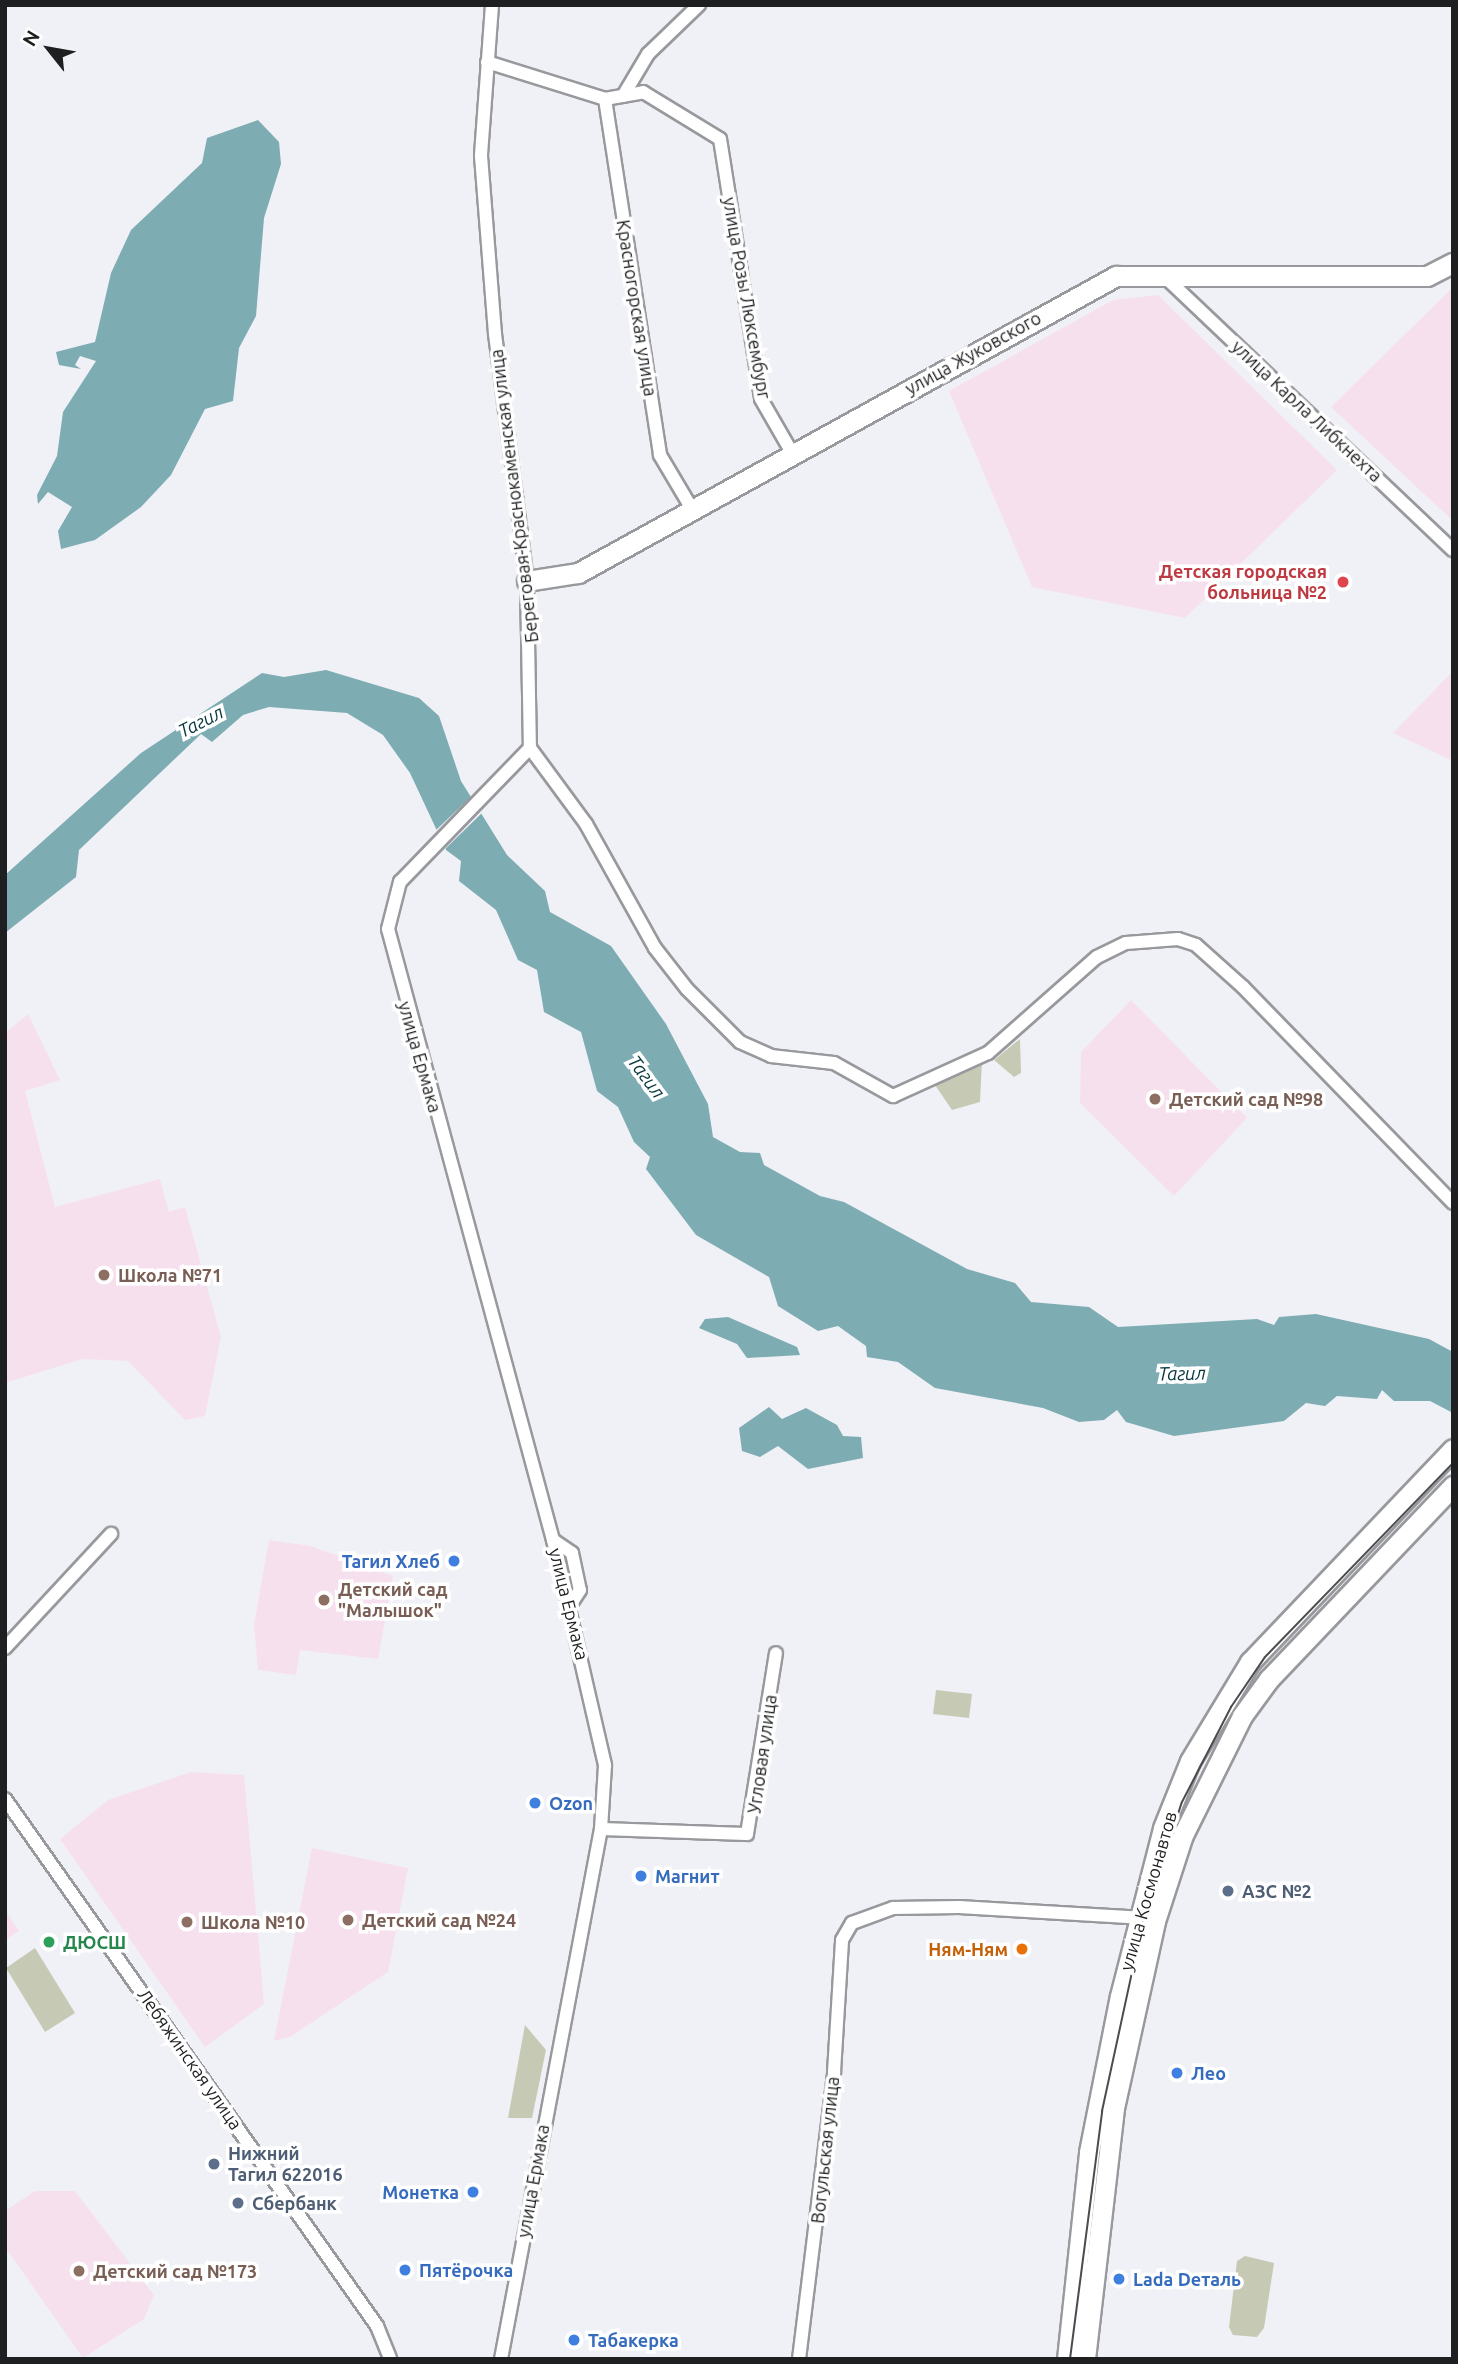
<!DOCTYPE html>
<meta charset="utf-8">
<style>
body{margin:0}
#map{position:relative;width:1458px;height:2364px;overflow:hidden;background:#f0f1f6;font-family:Ubuntu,sans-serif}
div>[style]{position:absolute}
.education>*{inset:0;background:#f7e0ee}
.green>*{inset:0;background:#c6cab4}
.water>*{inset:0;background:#7eacb3}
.pier>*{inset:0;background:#f0f1f6}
.roads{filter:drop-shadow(2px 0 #98999d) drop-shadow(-2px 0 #98999d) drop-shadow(0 2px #98999d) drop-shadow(0 -2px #98999d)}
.street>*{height:12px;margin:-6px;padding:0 6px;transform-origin:6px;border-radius:6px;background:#fff}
.secondary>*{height:19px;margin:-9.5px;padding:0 9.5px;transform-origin:9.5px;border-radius:9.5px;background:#fff}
.tram>*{height:2px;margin:-1px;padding:0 1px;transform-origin:1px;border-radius:1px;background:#4b4c4e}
.dots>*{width:19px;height:19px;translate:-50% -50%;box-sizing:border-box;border:4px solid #fff;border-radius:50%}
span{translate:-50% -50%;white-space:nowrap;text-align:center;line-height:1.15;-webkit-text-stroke:7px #fff;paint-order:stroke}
.street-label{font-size:18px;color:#1e1f21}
.health-label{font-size:18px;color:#be3a42;font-weight:700}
.right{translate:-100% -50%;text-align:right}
.education-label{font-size:18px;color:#785e54;font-weight:700}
.left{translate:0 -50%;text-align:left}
.shop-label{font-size:18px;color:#366cbe;font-weight:700}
.service-label{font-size:18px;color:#4e5e75;font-weight:700}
.leisure-label{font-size:18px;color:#27864d;font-weight:700}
.food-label{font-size:18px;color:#c56008;font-weight:700}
.water-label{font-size:19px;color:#0a383e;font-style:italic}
.frame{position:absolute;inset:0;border:7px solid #1e1f21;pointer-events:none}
.north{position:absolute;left:14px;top:14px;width:70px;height:70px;-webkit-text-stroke:5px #fff;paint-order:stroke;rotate:301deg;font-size:19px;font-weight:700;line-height:28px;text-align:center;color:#1e1f21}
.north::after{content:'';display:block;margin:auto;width:24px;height:32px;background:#1e1f21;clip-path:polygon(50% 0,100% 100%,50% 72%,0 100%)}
</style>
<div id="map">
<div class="education">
<div style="clip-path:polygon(1453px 287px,1453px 521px,1331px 407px)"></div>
<div style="clip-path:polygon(1158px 295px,1337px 470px,1185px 618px,1032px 587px,949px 391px,1113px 300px)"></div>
<div style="clip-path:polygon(1453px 671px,1453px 761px,1393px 733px)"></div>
<div style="clip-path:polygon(1131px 1000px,1247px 1118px,1174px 1196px,1080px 1103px,1081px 1052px)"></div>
<div style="clip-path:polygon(28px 1014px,60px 1080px,25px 1091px,55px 1207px,160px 1179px,169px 1212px,185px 1207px,221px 1337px,205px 1416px,185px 1420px,128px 1361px,82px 1359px,5px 1383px,5px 1033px)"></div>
<div style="clip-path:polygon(269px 1540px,311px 1546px,393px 1576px,378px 1659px,300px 1650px,296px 1675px,258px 1670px,254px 1625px)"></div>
<div style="clip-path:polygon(191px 1772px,244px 1775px,264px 2004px,205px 2047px,60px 1839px,108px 1800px)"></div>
<div style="clip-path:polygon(312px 1848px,408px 1868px,388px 1972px,290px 2037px,274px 2041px)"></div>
<div style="clip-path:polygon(5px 1910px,19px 1931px,5px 1940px)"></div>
<div style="clip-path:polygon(35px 2191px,75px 2191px,154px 2295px,144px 2319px,83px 2358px,5px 2247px,5px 2211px)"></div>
</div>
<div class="green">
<div style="clip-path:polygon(1020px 1039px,1021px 1073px,1014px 1077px,994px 1060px)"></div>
<div style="clip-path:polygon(982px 1061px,980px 1102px,952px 1110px,935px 1085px)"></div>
<div style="clip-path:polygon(936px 1690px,972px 1694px,969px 1718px,933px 1714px)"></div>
<div style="clip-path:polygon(35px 1948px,75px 2013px,45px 2032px,6px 1968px)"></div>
<div style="clip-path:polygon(525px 2025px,546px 2050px,532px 2118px,508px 2118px)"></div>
<div style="clip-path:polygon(1245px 2256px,1274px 2263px,1264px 2328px,1257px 2337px,1233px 2335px,1229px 2327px,1237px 2261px)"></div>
</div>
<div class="water">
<div style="clip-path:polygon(258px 120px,279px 142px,281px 164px,264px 218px,256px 316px,239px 348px,233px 401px,205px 409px,171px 475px,141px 507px,95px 540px,61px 549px,58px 531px,72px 507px,48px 492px,38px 504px,37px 495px,57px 456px,63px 412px,96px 361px,80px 356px,75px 365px,81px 369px,59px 365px,56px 352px,95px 342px,111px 273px,131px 230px,202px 163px,207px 138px)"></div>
<div style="clip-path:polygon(326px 670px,419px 698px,439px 716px,461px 781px,507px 855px,545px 891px,550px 912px,611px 946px,666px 1024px,708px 1104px,713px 1137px,740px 1152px,760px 1153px,764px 1165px,820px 1196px,844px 1202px,967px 1269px,1015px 1283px,1031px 1302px,1089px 1307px,1118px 1327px,1257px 1319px,1274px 1325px,1279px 1317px,1316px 1314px,1429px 1339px,1453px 1352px,1453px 1413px,1430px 1401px,1394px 1401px,1382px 1390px,1377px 1399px,1337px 1396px,1325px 1406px,1306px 1403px,1284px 1421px,1174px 1436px,1126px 1422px,1117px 1410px,1104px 1420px,1079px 1422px,1043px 1408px,935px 1388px,898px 1362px,867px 1357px,866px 1346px,838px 1326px,818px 1331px,778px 1306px,769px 1277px,696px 1235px,646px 1169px,650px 1157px,634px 1142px,618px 1107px,597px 1091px,581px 1032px,544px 1012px,537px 970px,518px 960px,496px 910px,459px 881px,461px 861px,446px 850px,410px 773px,383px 735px,347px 713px,269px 707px,243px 715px,212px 742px,201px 734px,79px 850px,76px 877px,5px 933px,5px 875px,141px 753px,262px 673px,284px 677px)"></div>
<div style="clip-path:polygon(728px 1317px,797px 1347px,800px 1355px,747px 1358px,737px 1344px,699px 1328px,705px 1319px)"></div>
<div style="clip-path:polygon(769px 1407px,782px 1419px,806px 1408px,837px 1425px,843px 1436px,861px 1437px,863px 1458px,808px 1469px,778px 1446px,760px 1457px,742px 1451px,739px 1428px)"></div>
</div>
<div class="pier">
<div style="clip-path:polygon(474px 794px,485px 810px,442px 852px,433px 833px)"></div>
</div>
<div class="roads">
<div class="street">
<div style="left:492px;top:5px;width:151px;rotate:94.2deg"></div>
<div style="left:481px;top:156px;width:179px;rotate:85.5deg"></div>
<div style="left:495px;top:334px;width:249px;rotate:82.6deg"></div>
<div style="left:527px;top:581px;width:167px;rotate:89deg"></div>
<div style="left:530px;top:748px;width:94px;rotate:53.6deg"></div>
<div style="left:586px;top:824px;width:142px;rotate:60.9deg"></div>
<div style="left:655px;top:948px;width:52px;rotate:52deg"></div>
<div style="left:687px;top:989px;width:75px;rotate:45deg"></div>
<div style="left:740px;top:1042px;width:34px;rotate:24deg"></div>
<div style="left:771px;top:1056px;width:63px;rotate:6.3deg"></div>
<div style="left:834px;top:1063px;width:68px;rotate:29.2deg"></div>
<div style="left:893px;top:1096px;width:104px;rotate:-24.4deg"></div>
<div style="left:988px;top:1053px;width:145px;rotate:-41.4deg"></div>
<div style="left:1097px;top:957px;width:32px;rotate:-26deg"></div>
<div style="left:1126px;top:943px;width:52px;rotate:-4.4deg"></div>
<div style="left:1178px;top:939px;width:19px;rotate:18deg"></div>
<div style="left:1196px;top:945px;width:63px;rotate:41.8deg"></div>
<div style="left:1243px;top:987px;width:301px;rotate:45.8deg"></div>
<div style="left:487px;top:62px;width:124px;rotate:17.4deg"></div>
<div style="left:605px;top:99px;width:39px;rotate:-10deg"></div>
<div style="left:643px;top:92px;width:90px;rotate:31.4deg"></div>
<div style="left:720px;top:139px;width:263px;rotate:81deg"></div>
<div style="left:761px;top:399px;width:60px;rotate:60deg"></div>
<div style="left:623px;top:96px;width:49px;rotate:-59.2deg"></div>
<div style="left:648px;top:54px;width:71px;rotate:-43.9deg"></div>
<div style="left:605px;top:99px;width:360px;rotate:81.2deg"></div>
<div style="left:660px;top:455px;width:63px;rotate:59.3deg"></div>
<div style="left:1164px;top:276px;width:398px;rotate:43.5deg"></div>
<div style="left:553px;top:1540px;width:23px;rotate:34deg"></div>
<div style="left:572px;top:1553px;width:38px;rotate:78deg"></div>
<div style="left:580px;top:1590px;width:20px;rotate:123deg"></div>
<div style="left:5px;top:1648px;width:156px;rotate:-47.1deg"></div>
<div style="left:5px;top:1799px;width:645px;rotate:54.78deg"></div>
<div style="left:377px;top:2326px;width:35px;rotate:68deg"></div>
<div style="left:601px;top:1829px;width:146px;rotate:2deg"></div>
<div style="left:747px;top:1834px;width:183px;rotate:-80.9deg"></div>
<div style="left:501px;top:2359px;width:539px;rotate:-79.32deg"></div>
<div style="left:601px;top:1829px;width:64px;rotate:-86.4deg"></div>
<div style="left:605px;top:1765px;width:231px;rotate:-103deg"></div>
<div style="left:553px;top:1540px;width:633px;rotate:-105.11deg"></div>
<div style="left:388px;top:929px;width:49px;rotate:-75.7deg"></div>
<div style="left:400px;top:882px;width:187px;rotate:-45.9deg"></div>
<div style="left:799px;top:2359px;width:289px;rotate:-83deg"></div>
<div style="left:834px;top:2072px;width:132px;rotate:-86.5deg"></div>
<div style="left:842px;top:1940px;width:20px;rotate:-60deg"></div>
<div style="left:852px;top:1923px;width:44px;rotate:-20.1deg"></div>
<div style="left:893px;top:1908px;width:66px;rotate:-0.9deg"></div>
<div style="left:959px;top:1907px;width:186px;rotate:3.4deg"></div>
</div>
<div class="secondary">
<div style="left:527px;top:581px;width:52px;rotate:-8.9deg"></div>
<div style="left:578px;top:573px;width:615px;rotate:-28.9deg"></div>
<div style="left:1116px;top:276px;width:311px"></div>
<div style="left:1427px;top:276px;width:29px;rotate:-27deg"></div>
<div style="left:1067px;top:2359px;width:208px;rotate:-83.9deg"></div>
<div style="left:1089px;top:2152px;width:159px;rotate:-78.8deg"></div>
<div style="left:1120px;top:1996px;width:173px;rotate:-75.6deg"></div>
<div style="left:1163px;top:1828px;width:72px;rotate:-68.1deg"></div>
<div style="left:1190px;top:1761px;width:116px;rotate:-58.8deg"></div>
<div style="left:1250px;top:1662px;width:294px;rotate:-46.4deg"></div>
<div style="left:1085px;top:2359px;width:253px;rotate:-83.4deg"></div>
<div style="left:1114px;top:2108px;width:191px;rotate:-77.6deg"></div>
<div style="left:1155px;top:1921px;width:90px;rotate:-72deg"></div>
<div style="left:1183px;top:1835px;width:133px;rotate:-63.6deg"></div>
<div style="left:1242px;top:1716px;width:46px;rotate:-53.9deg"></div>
<div style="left:1269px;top:1679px;width:267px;rotate:-46.4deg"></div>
</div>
</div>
<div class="tram">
<div style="left:1070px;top:2359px;width:250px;rotate:-82.6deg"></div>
<div style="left:1102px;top:2111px;width:194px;rotate:-77.8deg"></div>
<div style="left:1143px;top:1921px;width:125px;rotate:-71.9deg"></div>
<div style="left:1182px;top:1802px;width:107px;rotate:-62.7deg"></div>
<div style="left:1231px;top:1707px;width:60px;rotate:-55.8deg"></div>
<div style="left:1265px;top:1657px;width:270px;rotate:-45.9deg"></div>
</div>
<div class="dots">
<div style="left:1343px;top:582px;background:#e0444e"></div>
<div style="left:1155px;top:1099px;background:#8d6e63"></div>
<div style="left:104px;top:1275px;background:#8d6e63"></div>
<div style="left:454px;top:1561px;background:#3f7fe0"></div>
<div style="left:324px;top:1600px;background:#8d6e63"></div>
<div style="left:535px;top:1803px;background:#3f7fe0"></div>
<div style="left:641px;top:1876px;background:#3f7fe0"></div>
<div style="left:1228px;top:1891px;background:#5c6f8a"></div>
<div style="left:348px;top:1920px;background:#8d6e63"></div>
<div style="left:187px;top:1922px;background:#8d6e63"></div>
<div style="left:49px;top:1942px;background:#2e9e5b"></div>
<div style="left:1022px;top:1949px;background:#e8710a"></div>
<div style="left:1177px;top:2073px;background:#3f7fe0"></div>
<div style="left:214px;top:2164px;background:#5c6f8a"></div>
<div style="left:473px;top:2192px;background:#3f7fe0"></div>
<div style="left:238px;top:2203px;background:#5c6f8a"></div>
<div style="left:405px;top:2270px;background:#3f7fe0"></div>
<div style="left:79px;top:2271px;background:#8d6e63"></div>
<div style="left:1119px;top:2279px;background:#3f7fe0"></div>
<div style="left:574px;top:2340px;background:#3f7fe0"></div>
</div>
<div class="street-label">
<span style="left:747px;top:298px;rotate:80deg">улица Розы Люксембург</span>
<span style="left:637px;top:308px;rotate:81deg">Красногорская улица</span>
<span style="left:973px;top:353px;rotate:-29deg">улица Жуковского</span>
<span style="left:1307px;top:411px;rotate:43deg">улица Карла Либкнехта</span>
<span style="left:514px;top:496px;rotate:-97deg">Береговая-Краснокаменская улица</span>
<span style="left:420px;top:1057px;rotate:74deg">улица Ермака</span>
<span style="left:569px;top:1604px;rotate:76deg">улица Ермака</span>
<span style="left:762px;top:1754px;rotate:-82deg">Угловая улица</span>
<span style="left:1148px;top:1891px;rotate:-74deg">улица Космонавтов</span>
<span style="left:190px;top:2059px;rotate:55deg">Лебяжинская улица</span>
<span style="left:825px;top:2150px;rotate:-84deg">Вогульская улица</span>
<span style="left:533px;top:2181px;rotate:-80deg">улица Ермака</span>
</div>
<div class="health-label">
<span class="right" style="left:1327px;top:582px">Детская городская<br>больница №2</span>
</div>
<div class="education-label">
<span class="left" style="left:1169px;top:1099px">Детский сад №98</span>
<span class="left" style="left:118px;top:1275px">Школа №71</span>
<span class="left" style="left:338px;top:1600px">Детский сад<br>"Малышок"</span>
<span class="left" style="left:362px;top:1920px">Детский сад №24</span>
<span class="left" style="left:201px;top:1922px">Школа №10</span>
<span class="left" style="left:93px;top:2271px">Детский сад №173</span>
</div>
<div class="shop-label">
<span class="right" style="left:440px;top:1561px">Тагил Хлеб</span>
<span class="left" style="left:549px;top:1803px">Ozon</span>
<span class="left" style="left:655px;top:1876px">Магнит</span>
<span class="left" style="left:1191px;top:2073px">Лео</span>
<span class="right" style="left:459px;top:2192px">Монетка</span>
<span class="left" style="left:419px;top:2270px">Пятёрочка</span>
<span class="left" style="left:1133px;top:2279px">Lada Dеталь</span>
<span class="left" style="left:588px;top:2340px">Табакерка</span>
</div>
<div class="service-label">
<span class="left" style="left:1242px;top:1891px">АЗС №2</span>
<span class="left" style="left:228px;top:2164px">Нижний<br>Тагил 622016</span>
<span class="left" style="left:252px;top:2203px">Сбербанк</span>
</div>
<div class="leisure-label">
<span class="left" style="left:63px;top:1942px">ДЮСШ</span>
</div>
<div class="food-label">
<span class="right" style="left:1008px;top:1949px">Ням-Ням</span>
</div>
<div class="water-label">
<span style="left:201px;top:722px;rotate:-27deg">Тагил</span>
<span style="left:646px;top:1077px;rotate:53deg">Тагил</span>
<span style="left:1182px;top:1374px;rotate:-1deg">Тагил</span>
</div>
<div class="frame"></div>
<div class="north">N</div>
</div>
